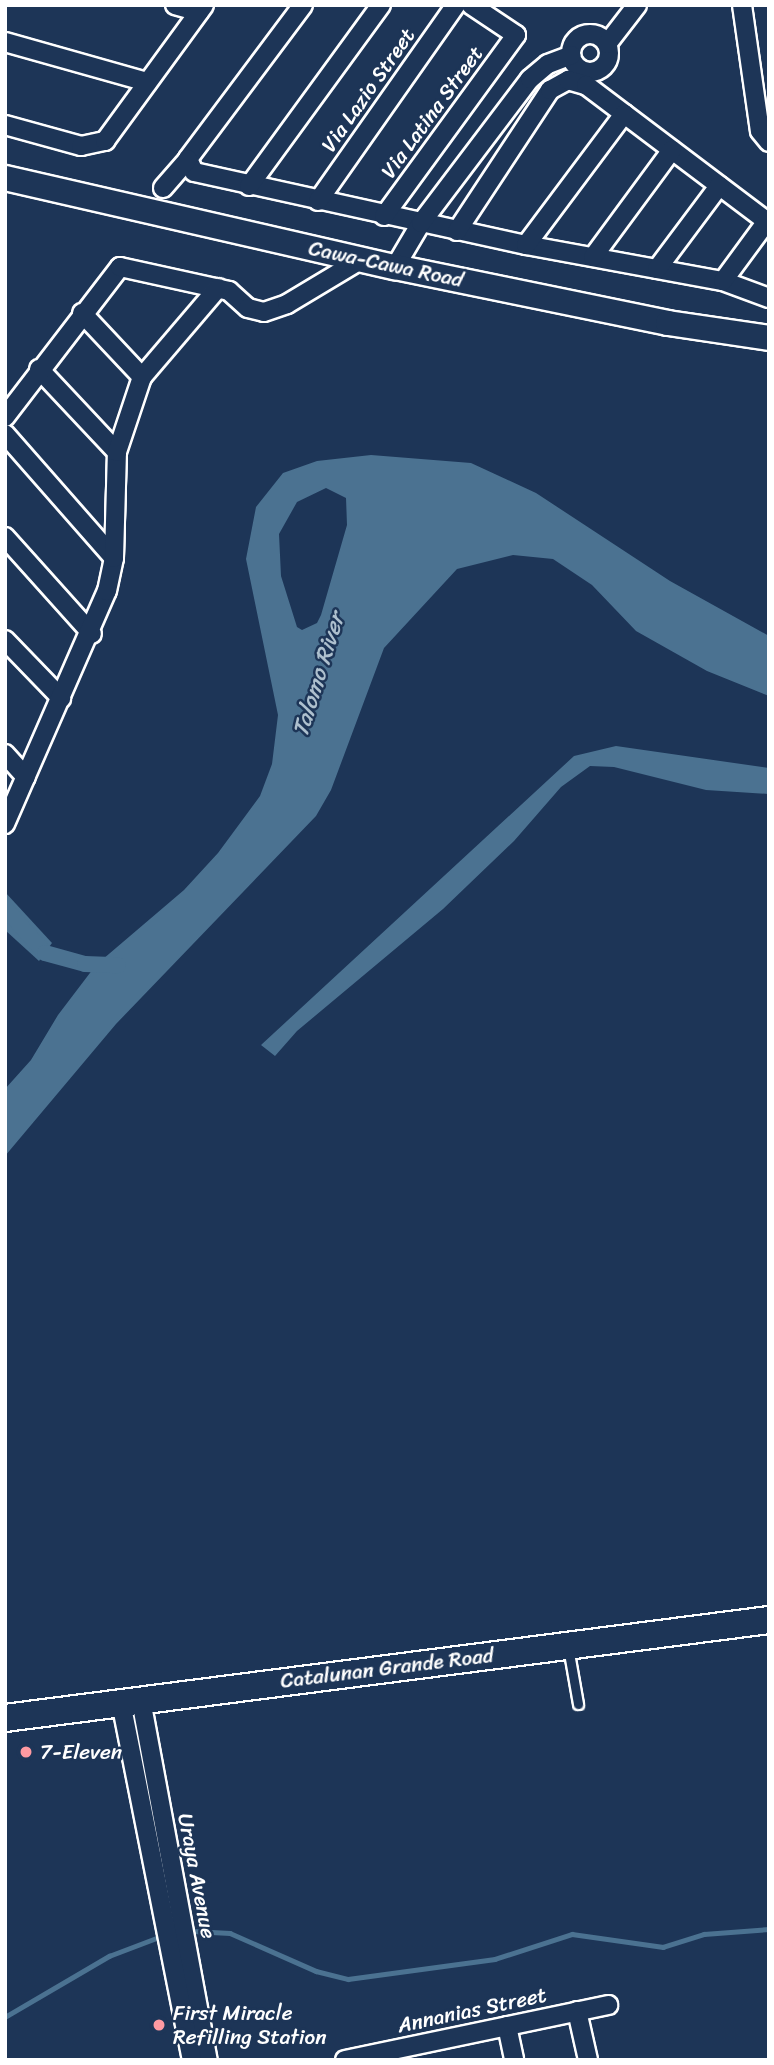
<!DOCTYPE html>
<style>
body{margin:0}
#map{position:relative;width:774px;height:2065px;overflow:hidden;background:#1d3557;font-family:Sriracha,sans-serif}
div>[style]{position:absolute}
.water>*{inset:0;background:#4b7291}
.stream>*{height:4.5px;margin:-2.25px;padding:0 2.25px;transform-origin:2.25px;border-radius:2.25px;background:#4b7291}
.canal>*{height:16px;margin:-8px;padding:0 8px;transform-origin:8px;border-radius:8px;background:#4b7291}
.roads{filter:drop-shadow(2px 0 #fff) drop-shadow(-2px 0 #fff) drop-shadow(0 2px #fff) drop-shadow(0 -2px #fff)}
.lane>*{height:9px;margin:-4.5px;padding:0 4.5px;transform-origin:4.5px;border-radius:4.5px;background:#1d3557}
.street>*{height:18px;margin:-9px;padding:0 9px;transform-origin:9px;border-radius:9px;background:#1d3557}
.street>.ring{margin:-9px;padding:0;box-sizing:content-box;background:none;border:18px solid #1d3557;border-radius:50%}
.secondary>*{height:24px;margin:-12px;padding:0 12px;transform-origin:12px;border-radius:12px;background:#1d3557}
.primary>*{height:26px;margin:-13px;padding:0 13px;transform-origin:13px;border-radius:13px;background:#1d3557}
.dots>*{width:19px;height:19px;translate:-50% -50%;box-sizing:border-box;border:4px solid #1d3557;border-radius:50%}
span{translate:-50% -50%;white-space:nowrap;text-align:center;line-height:1.15;-webkit-text-stroke:5px #1d3557;paint-order:stroke}
.street-label{font-size:21px;color:#fff}
.poi-label{font-size:21px;color:#fff}
.left{translate:0 -50%;text-align:left}
.water-label{font-size:23px;color:#aec0ce;font-style:italic}
.frame{position:absolute;inset:0;border:7px solid #fff;pointer-events:none}
</style>
<div id="map">
<div class="water">
<div style="clip-path:polygon(evenodd,371px 455px,471px 463px,536px 493px,670px 581px,769px 636px,769px 696px,707px 671px,636px 631px,592px 585px,553px 559px,513px 555px,457px 569px,384px 648px,331px 790px,316px 816px,116px 1024px,5px 1156px,5px 1089px,31px 1060px,58px 1015px,96px 965px,184px 890px,218px 853px,260px 796px,272px 764px,278px 715px,246px 559px,256px 507px,283px 473px,317px 461px,371px 455px,326px 488px,346px 498px,347px 525px,321px 615px,317px 623px,302px 630px,297px 627px,281px 576px,279px 534px,297px 502px,326px 488px)"></div>
<div style="clip-path:polygon(616px 746px,769px 768px,769px 794px,706px 790px,614px 767px,590px 766px,561px 787px,514px 841px,443px 909px,297px 1031px,275px 1056px,261px 1045px,574px 756px)"></div>
<div style="clip-path:polygon(5px 892px,52px 943px,39px 961px,5px 930px)"></div>
</div>
<div class="stream">
<div style="left:192px;top:1931px;width:38px;rotate:3deg"></div>
<div style="left:230px;top:1933px;width:94px;rotate:23.8deg"></div>
<div style="left:316px;top:1971px;width:33px;rotate:14deg"></div>
<div style="left:348px;top:1979px;width:148px;rotate:-7.7deg"></div>
<div style="left:495px;top:1959px;width:81px;rotate:-18deg"></div>
<div style="left:572px;top:1934px;width:92px;rotate:8.1deg"></div>
<div style="left:663px;top:1947px;width:43px;rotate:-17.6deg"></div>
<div style="left:704px;top:1934px;width:65px;rotate:-4.4deg"></div>
<div style="left:5px;top:2017px;width:121px;rotate:-30.4deg"></div>
<div style="left:109px;top:1956px;width:53px;rotate:-20.8deg"></div>
</div>
<div class="canal">
<div style="left:5px;top:908px;width:60px;rotate:48.4deg"></div>
<div style="left:45px;top:953px;width:41px;rotate:15.4deg"></div>
<div style="left:85px;top:964px;width:33px;rotate:2deg"></div>
</div>
<div class="roads">
<div class="lane">
<div style="left:568px;top:1647px;width:58px;rotate:80deg"></div>
</div>
<div class="street">
<div style="left:175px;top:5px;width:25px;rotate:16deg"></div>
<div style="left:303px;top:5px;width:192px;rotate:126.8deg"></div>
<div style="left:188px;top:159px;width:14px;rotate:65deg"></div>
<div style="left:194px;top:172px;width:340px;rotate:12.4deg"></div>
<div style="left:526px;top:245px;width:200px;rotate:10.4deg"></div>
<div style="left:723px;top:281px;width:49px;rotate:20.3deg"></div>
<div style="left:742px;top:5px;width:127px;rotate:81.9deg"></div>
<div style="left:760px;top:131px;width:14px;rotate:51deg"></div>
<div class="ring" style="left:571px;top:34px;width:20px;height:20px"></div>
<div style="left:5px;top:42px;width:148px;rotate:15.7deg"></div>
<div style="left:607px;top:44px;width:49px;rotate:-52.4deg"></div>
<div style="left:5px;top:125px;width:79px;rotate:15.4deg"></div>
<div style="left:81px;top:146px;width:25px;rotate:-12deg"></div>
<div style="left:105px;top:141px;width:168px;rotate:-53.9deg"></div>
<div style="left:249px;top:186px;width:224px;rotate:-53.9deg"></div>
<div style="left:163px;top:188px;width:38px;rotate:-49deg"></div>
<div style="left:318px;top:201px;width:240px;rotate:-54.9deg"></div>
<div style="left:384px;top:216px;width:224px;rotate:-53.9deg"></div>
<div style="left:516px;top:35px;width:54px;rotate:-146.3deg"></div>
<div style="left:457px;top:231px;width:169px;rotate:-56.6deg"></div>
<div style="left:550px;top:90px;width:21px;rotate:-29deg"></div>
<div style="left:568px;top:80px;width:19px;rotate:16deg"></div>
<div style="left:586px;top:85px;width:229px;rotate:37deg"></div>
<div style="left:526px;top:245px;width:164px;rotate:-53.2deg"></div>
<div style="left:593px;top:257px;width:133px;rotate:-53.6deg"></div>
<div style="left:395px;top:267px;width:51px;rotate:-59.4deg"></div>
<div style="left:421px;top:223px;width:181px;rotate:-52.9deg"></div>
<div style="left:530px;top:79px;width:23px;rotate:-40deg"></div>
<div style="left:548px;top:64px;width:25px;rotate:-21deg"></div>
<div style="left:657px;top:269px;width:104px;rotate:-53.2deg"></div>
<div style="left:723px;top:281px;width:74px;rotate:-53.7deg"></div>
<div style="left:82px;top:313px;width:88px;rotate:46.8deg"></div>
<div style="left:39px;top:369px;width:114px;rotate:46.8deg"></div>
<div style="left:5px;top:417px;width:189px;rotate:-52.5deg"></div>
<div style="left:120px;top:267px;width:112px;rotate:12.4deg"></div>
<div style="left:229px;top:291px;width:25px;rotate:42deg"></div>
<div style="left:248px;top:308px;width:16px;rotate:14deg"></div>
<div style="left:264px;top:312px;width:24px;rotate:-19deg"></div>
<div style="left:287px;top:304px;width:87px;rotate:-31deg"></div>
<div style="left:5px;top:434px;width:165px;rotate:48.7deg"></div>
<div style="left:5px;top:537px;width:130px;rotate:48.1deg"></div>
<div style="left:5px;top:640px;width:81px;rotate:46deg"></div>
<div style="left:5px;top:754px;width:31px;rotate:48deg"></div>
<div style="left:5px;top:824px;width:254px;rotate:-66.4deg"></div>
<div style="left:107px;top:591px;width:34px;rotate:-78deg"></div>
<div style="left:114px;top:558px;width:106px;rotate:-88.4deg"></div>
<div style="left:117px;top:452px;width:79px;rotate:-71.6deg"></div>
<div style="left:142px;top:377px;width:117px;rotate:-49.5deg"></div>
<div style="left:141px;top:1700px;width:366px;rotate:79.5deg"></div>
<div style="left:121px;top:1702px;width:365px;rotate:78.8deg"></div>
<div style="left:577px;top:2011px;width:50px;rotate:77.3deg"></div>
<div style="left:507px;top:2026px;width:35px;rotate:78deg"></div>
<div style="left:345px;top:2060px;width:269px;rotate:-11.8deg"></div>
</div>
<div class="secondary">
<div style="left:5px;top:178px;width:400px;rotate:12.9deg"></div>
<div style="left:395px;top:267px;width:279px;rotate:11.6deg"></div>
<div style="left:668px;top:323px;width:102px;rotate:8.4deg"></div>
</div>
<div class="primary">
<div style="left:5px;top:1718px;width:770px;rotate:-7.31deg"></div>
</div>
</div>
<div class="dots">
<div style="left:26px;top:1752px;background:#ff9aa2"></div>
<div style="left:159px;top:2025px;background:#ff9aa2"></div>
</div>
<div class="street-label">
<span style="left:368px;top:90px;rotate:-55deg">Via Lazio Street</span>
<span style="left:432px;top:112px;rotate:-54deg">Via Latina Street</span>
<span style="left:386px;top:264px;rotate:12deg">Cawa-Cawa Road</span>
<span style="left:387px;top:1668px;rotate:-7deg">Catalunan Grande Road</span>
<span style="left:197px;top:1876px;rotate:79deg">Uraya Avenue</span>
<span style="left:472px;top:2010px;rotate:-12deg">Annanias Street</span>
</div>
<div class="poi-label">
<span class="left" style="left:40px;top:1752px">7-Eleven</span>
<span class="left" style="left:173px;top:2025px">First Miracle<br>Refilling Station</span>
</div>
<div class="water-label">
<span style="left:319px;top:675px;rotate:-73deg">Talomo River</span>
</div>
<div class="frame"></div>
</div>
